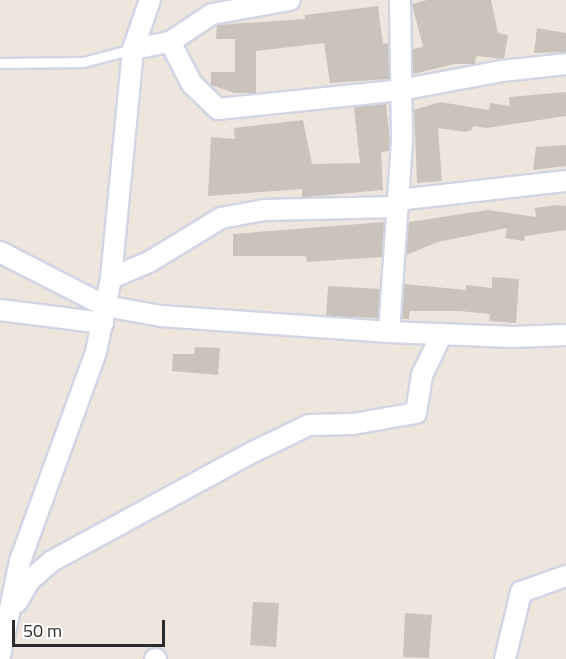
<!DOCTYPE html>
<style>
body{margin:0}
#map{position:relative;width:566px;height:659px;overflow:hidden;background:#eee6dc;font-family:"Titillium Web",sans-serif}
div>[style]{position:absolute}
.building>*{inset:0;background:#c9c3bc}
.roads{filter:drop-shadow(2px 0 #d1d5e4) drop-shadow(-2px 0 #d1d5e4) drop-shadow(0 2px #d1d5e4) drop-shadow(0 -2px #d1d5e4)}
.lane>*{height:9px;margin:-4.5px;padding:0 4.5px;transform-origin:4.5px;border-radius:4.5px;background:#fff}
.street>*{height:20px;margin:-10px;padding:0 10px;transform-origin:10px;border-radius:10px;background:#fff}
span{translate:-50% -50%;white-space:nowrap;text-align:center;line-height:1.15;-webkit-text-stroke:4.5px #fff;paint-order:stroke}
.scale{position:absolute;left:12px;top:620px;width:153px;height:27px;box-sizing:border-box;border:3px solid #2b2b2b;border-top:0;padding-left:8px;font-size:18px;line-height:21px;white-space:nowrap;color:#2b2b2b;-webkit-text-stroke:4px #fff;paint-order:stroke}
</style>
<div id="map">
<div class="building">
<div style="clip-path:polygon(427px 0,491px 0,498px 33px,508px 35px,504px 59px,476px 56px,475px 64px,454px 64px,413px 74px,413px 49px,423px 47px,412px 4px)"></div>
<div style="clip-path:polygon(378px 6px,383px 44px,389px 43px,389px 79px,330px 83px,324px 43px,256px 51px,256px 93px,234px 93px,211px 85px,211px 72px,235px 72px,235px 39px,216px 39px,217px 25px,305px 19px,305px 15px)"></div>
<div style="clip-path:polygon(537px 28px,566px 33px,566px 52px,534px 53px)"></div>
<div style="clip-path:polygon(566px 92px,566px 116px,487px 128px,473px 126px,472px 130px,465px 132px,438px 128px,442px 181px,417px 183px,414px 110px,440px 102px,489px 110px,490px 103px,510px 106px,509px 97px)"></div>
<div style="clip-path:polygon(386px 104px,390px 141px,389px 151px,381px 152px,383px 190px,306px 197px,302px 197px,302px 189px,208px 196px,211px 137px,235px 139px,234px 128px,303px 120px,312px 164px,360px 163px,354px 107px)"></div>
<div style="clip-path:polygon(566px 145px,566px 166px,533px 170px,536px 147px)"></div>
<div style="clip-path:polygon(557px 205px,566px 206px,566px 230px,525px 236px,524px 241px,505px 238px,507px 228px,438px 242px,406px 255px,409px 222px,488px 210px,536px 217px,535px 208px)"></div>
<div style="clip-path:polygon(384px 222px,382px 257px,307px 262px,306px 256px,233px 256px,233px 234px)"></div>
<div style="clip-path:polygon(492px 277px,519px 279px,516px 323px,489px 321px,490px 314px,459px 311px,410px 311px,409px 319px,402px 319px,404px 284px,466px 290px,466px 285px,492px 288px)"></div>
<div style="clip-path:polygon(328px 286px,380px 289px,378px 318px,326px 316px)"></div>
<div style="clip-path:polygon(195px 347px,220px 348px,218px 375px,172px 371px,173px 354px,194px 354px)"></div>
<div style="clip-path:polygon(253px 602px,279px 603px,276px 647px,250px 645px)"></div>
<div style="clip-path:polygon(405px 613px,432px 615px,429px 658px,403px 657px)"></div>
</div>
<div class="roads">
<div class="lane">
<div style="left:0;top:63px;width:83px;rotate:-0.7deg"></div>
<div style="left:83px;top:62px;width:52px;rotate:-14.6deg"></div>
</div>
<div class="street">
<div style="left:170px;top:42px;width:50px;rotate:-33.7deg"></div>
<div style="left:212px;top:14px;width:79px;rotate:-10.2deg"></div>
<div style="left:133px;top:49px;width:38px;rotate:-11deg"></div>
<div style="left:170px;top:42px;width:47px;rotate:62.4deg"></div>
<div style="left:192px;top:84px;width:36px;rotate:44deg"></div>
<div style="left:218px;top:109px;width:184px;rotate:-5.9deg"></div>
<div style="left:401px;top:90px;width:103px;rotate:-10.7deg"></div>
<div style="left:502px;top:71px;width:64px;rotate:-6.2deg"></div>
<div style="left:398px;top:200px;width:169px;rotate:-6.5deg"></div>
<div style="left:0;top:252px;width:118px;rotate:27.2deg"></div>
<div style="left:105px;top:306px;width:57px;rotate:10.1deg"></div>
<div style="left:161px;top:316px;width:229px;rotate:4deg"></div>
<div style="left:389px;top:332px;width:123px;rotate:2.3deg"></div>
<div style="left:512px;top:337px;width:54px;rotate:-2.1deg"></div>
<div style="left:111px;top:278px;width:41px;rotate:-22.8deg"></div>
<div style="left:149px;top:262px;width:84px;rotate:-31.4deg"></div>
<div style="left:221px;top:218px;width:44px;rotate:-10.5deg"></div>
<div style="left:264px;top:210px;width:133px;rotate:-1.3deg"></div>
<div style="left:0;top:310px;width:104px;rotate:7.2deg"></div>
<div style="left:389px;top:332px;width:191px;rotate:-86.1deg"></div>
<div style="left:402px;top:141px;width:141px;rotate:-90.8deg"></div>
<div style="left:17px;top:602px;width:24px;rotate:-60deg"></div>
<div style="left:29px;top:581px;width:30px;rotate:-41deg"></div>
<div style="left:52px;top:561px;width:229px;rotate:-28.5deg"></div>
<div style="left:253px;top:452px;width:62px;rotate:-25.7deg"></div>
<div style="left:309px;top:425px;width:44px;rotate:-1.3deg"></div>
<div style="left:353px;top:424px;width:64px;rotate:-9.9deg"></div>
<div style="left:416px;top:413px;width:38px;rotate:-81deg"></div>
<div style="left:422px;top:375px;width:46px;rotate:-64deg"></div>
<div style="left:0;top:656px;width:97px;rotate:-78.1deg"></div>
<div style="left:20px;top:561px;width:222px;rotate:-70deg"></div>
<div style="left:96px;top:352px;width:76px;rotate:-78.5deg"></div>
<div style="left:111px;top:278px;width:230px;rotate:-84.5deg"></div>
<div style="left:133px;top:49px;width:52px;rotate:-70.9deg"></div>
<div style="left:155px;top:659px;width:1px"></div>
<div style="left:505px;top:659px;width:69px;rotate:-76.6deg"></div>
<div style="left:521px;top:592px;width:48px;rotate:-19.6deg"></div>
</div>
</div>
<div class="scale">50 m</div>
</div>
